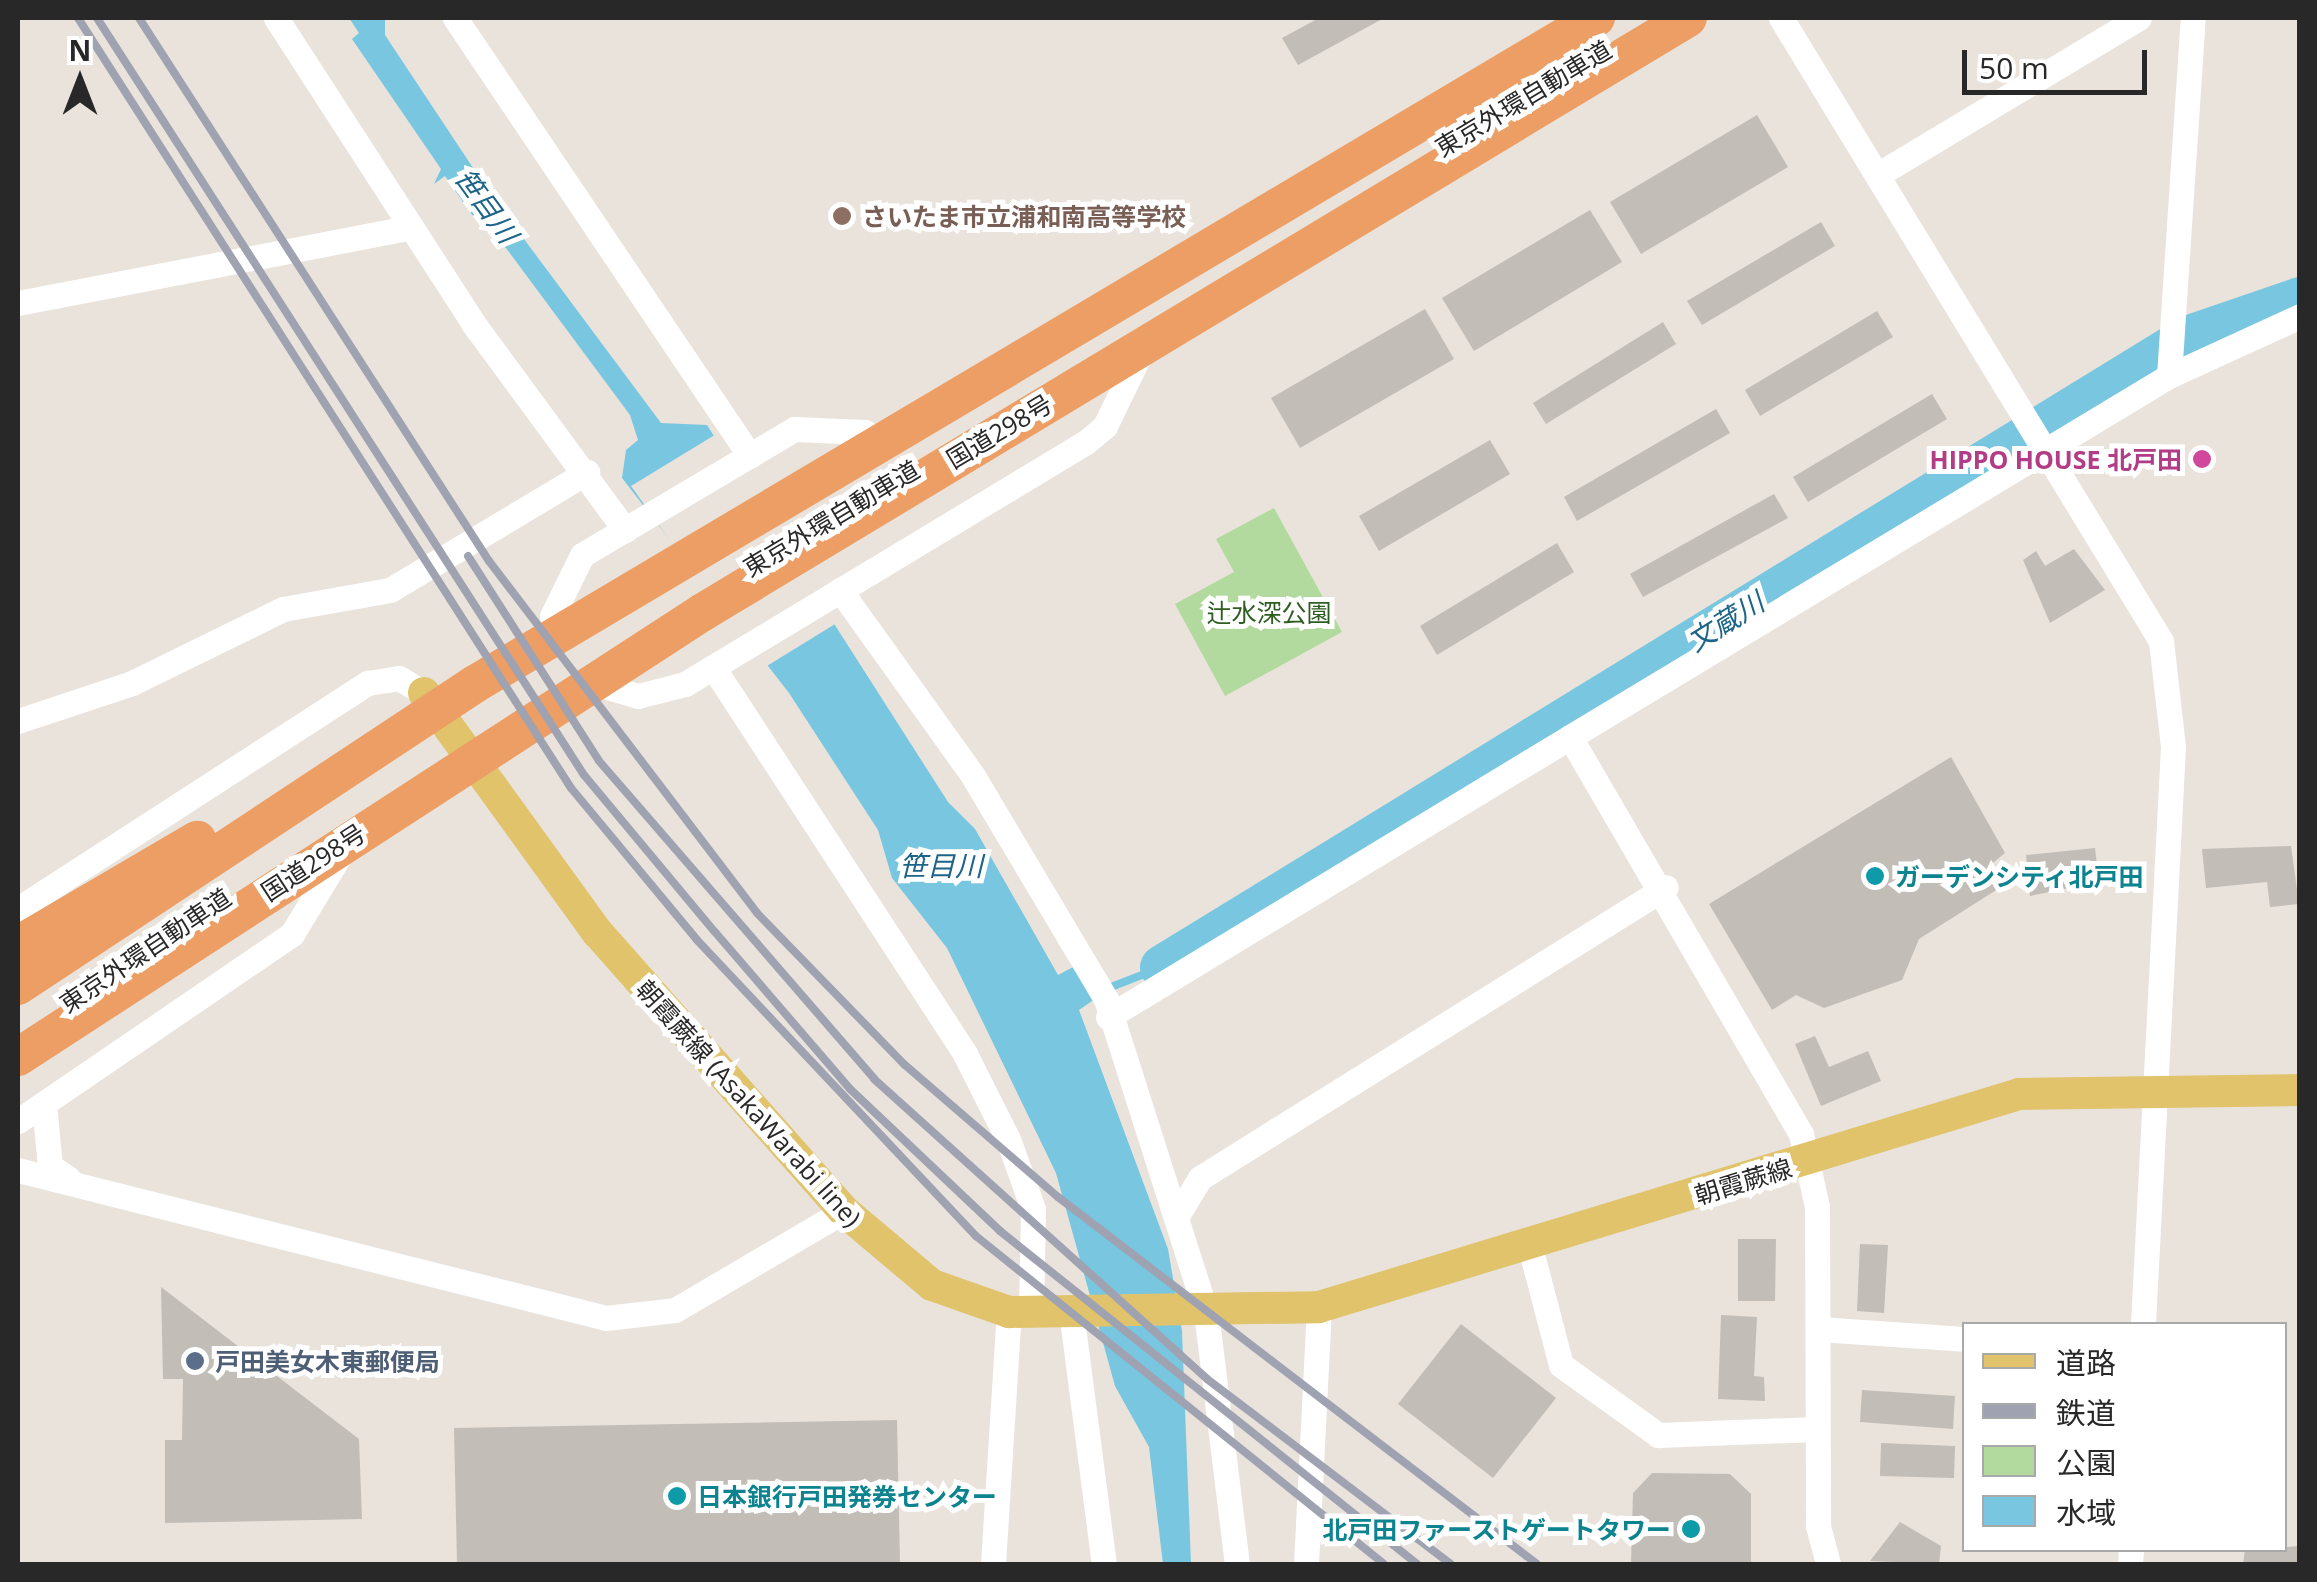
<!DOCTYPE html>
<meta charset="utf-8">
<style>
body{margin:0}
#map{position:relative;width:2317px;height:1582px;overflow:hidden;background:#e9e3dc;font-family:"Open Sans","Noto Sans JP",sans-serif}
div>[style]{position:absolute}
.green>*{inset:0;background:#b3da9e}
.water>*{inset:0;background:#79c6e0}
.pier>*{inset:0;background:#e9e3dc}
.stream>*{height:8px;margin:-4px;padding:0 4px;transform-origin:4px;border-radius:4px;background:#79c6e0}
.river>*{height:45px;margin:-22.5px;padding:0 22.5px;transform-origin:22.5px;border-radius:22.5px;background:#79c6e0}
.building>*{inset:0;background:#c2bdb7}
.minor>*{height:25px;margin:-12.5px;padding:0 12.5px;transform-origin:12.5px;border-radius:12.5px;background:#fff}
.major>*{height:32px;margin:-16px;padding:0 16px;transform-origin:16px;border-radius:16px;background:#e0c36a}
.highway>*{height:38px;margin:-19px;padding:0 19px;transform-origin:19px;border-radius:19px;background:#ec9e64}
.rail>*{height:8px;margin:-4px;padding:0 4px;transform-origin:4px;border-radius:4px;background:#9fa2b1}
.dots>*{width:28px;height:28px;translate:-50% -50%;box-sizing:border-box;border:5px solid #fff;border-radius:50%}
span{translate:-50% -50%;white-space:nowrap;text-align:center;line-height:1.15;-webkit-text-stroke:10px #fff;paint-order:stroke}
.street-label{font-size:25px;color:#282828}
.education-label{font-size:25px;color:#785e54;font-weight:700}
.left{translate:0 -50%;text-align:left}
.hotel-label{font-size:25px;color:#b23c85;font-weight:700}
.right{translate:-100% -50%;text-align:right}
.park-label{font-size:25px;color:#2e5d21}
.culture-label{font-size:25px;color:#0d838f;font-weight:700}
.service-label{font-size:25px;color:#4e5e75;font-weight:700}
.water-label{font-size:28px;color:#1c6489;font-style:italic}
.frame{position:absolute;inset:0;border:20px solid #282828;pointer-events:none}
.legend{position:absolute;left:1962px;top:1322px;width:325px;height:230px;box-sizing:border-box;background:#fff;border:2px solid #a9a9a9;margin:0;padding:12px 18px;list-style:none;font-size:30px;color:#282828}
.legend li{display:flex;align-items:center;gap:20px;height:50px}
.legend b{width:50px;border:2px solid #a9a9a9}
.north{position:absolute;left:30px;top:30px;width:100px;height:100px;-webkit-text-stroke:8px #fff;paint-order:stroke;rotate:0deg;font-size:28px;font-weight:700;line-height:40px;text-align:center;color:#282828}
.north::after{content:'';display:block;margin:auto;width:35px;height:45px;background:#282828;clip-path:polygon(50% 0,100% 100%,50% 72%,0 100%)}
.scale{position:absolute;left:1962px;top:50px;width:185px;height:45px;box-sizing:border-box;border:5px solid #282828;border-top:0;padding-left:12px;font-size:30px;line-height:35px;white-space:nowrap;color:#282828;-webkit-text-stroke:8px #fff;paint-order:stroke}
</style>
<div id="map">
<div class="green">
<div style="clip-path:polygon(1274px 508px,1342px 632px,1225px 696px,1175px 604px,1234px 572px,1216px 539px)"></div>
</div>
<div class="water">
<div style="clip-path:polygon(349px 18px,385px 18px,385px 35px,489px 192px,661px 423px,707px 425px,948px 802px,975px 829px,1058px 975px,1077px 965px,1095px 999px,1079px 1010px,1168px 1249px,1182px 1331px,1191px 1564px,1163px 1564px,1149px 1447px,1115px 1386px,1056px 1173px,947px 948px,892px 878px,878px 830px,789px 693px,622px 478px,626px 450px,638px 440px,630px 415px,480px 213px,473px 216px,445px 176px,434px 184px,441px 169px,352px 39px,359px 33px)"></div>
</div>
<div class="pier">
<div style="clip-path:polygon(718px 433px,840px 621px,762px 669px,631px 486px)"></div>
</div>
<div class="stream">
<div style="left:1106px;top:989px;width:60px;rotate:-21.4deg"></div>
</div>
<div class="river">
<div style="left:1162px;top:967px;width:1205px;rotate:-31.53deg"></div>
<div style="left:2189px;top:337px;width:117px;rotate:-18.9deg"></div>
</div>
<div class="building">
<div style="clip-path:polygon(1319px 18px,1384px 18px,1298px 65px,1282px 38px)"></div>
<div style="clip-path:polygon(1757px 115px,1788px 167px,1641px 254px,1610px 202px)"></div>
<div style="clip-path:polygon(1590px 210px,1622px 262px,1474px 351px,1442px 298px)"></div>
<div style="clip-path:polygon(1821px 222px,1835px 246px,1702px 325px,1687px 301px)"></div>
<div style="clip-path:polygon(1425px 309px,1454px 359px,1300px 448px,1271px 398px)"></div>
<div style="clip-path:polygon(1877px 311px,1893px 337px,1760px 416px,1745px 390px)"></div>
<div style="clip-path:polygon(1663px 322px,1676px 344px,1546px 424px,1533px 403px)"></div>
<div style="clip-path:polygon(1932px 394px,1947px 419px,1808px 502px,1793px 477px)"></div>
<div style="clip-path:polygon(1716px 409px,1730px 433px,1577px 521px,1564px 497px)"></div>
<div style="clip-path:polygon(1490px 440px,1510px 474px,1379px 551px,1359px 516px)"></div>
<div style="clip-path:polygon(1774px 494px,1788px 518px,1643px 597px,1630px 574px)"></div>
<div style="clip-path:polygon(1557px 543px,1574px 572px,1437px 655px,1420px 626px)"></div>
<div style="clip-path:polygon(2074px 549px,2105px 590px,2050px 623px,2023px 560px,2036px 551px,2045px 566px)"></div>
<div style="clip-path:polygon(1951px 757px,2005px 853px,1989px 866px,2001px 887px,1919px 939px,1902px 980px,1824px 1008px,1796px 995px,1772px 1010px,1709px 904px)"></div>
<div style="clip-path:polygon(2291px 846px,2299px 904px,2270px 907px,2267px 882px,2206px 888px,2202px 849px)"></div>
<div style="clip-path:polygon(2095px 848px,2099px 882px,2030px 896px,2026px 855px)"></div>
<div style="clip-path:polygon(1815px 1036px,1829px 1067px,1868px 1051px,1881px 1081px,1821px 1106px,1795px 1044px)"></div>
<div style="clip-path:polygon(1738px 1239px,1776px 1239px,1775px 1301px,1738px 1301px)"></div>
<div style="clip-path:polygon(1860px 1244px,1888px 1245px,1884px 1313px,1857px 1311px)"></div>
<div style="clip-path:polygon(161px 1287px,359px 1439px,362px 1519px,165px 1523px,165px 1440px,182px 1440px,183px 1379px,163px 1379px)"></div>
<div style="clip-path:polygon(1721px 1315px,1757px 1317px,1754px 1376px,1764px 1377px,1765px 1401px,1718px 1399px)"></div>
<div style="clip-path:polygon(1461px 1324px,1556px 1398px,1493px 1478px,1398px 1404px)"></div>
<div style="clip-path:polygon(1862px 1390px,1955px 1396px,1953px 1429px,1860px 1422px)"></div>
<div style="clip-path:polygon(897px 1420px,900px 1564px,457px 1564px,454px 1428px)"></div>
<div style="clip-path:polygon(1881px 1443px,1955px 1446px,1954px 1478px,1880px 1476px)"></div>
<div style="clip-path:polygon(1652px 1473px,1730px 1474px,1751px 1494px,1751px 1564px,1631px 1564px,1633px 1493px)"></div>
<div style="clip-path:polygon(1900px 1522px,1941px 1546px,1939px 1564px,1870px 1561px)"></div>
<div style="clip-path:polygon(2300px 1546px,2300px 1564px,2243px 1564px,2245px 1550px)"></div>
</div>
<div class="minor">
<div style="left:276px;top:18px;width:363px;rotate:57.1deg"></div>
<div style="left:473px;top:323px;width:257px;rotate:53.7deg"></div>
<div style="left:455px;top:18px;width:528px;rotate:56.04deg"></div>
<div style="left:1781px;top:18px;width:730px;rotate:58.62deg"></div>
<div style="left:2161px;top:641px;width:107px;rotate:83.5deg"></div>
<div style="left:2173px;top:747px;width:578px;rotate:92.98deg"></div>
<div style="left:1879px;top:174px;width:303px;rotate:-31deg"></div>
<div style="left:18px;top:303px;width:398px;rotate:-10.9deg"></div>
<div style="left:2169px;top:376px;width:359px;rotate:-86.2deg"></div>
<div style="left:840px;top:590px;width:229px;rotate:54.4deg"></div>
<div style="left:973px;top:776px;width:260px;rotate:59.2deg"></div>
<div style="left:1106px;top:999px;width:329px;rotate:72.3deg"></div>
<div style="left:1206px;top:1312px;width:254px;rotate:83deg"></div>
<div style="left:552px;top:616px;width:68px;rotate:-63.8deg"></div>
<div style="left:582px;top:555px;width:247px;rotate:-30.7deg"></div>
<div style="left:794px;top:429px;width:71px;rotate:2.4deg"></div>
<div style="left:713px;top:667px;width:462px;rotate:56.9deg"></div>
<div style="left:965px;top:1054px;width:95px;rotate:63.2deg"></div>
<div style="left:1008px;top:1139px;width:74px;rotate:70.3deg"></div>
<div style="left:1033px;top:1209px;width:104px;rotate:91.1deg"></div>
<div style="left:591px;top:682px;width:49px;rotate:16.6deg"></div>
<div style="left:638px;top:696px;width:49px;rotate:-14.3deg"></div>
<div style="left:685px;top:684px;width:467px;rotate:-31.1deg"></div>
<div style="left:1085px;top:443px;width:26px;rotate:-40deg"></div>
<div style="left:1105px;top:426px;width:80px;rotate:-64.1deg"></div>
<div style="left:18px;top:721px;width:120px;rotate:-18.4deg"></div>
<div style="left:132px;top:683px;width:168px;rotate:-26.1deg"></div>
<div style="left:283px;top:609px;width:109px;rotate:-10.1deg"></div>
<div style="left:390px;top:590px;width:230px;rotate:-30.9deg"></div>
<div style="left:1570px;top:737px;width:699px;rotate:-31.08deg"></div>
<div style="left:2169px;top:376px;width:144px;rotate:-24.6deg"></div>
<div style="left:18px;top:909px;width:417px;rotate:-32.9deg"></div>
<div style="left:368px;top:683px;width:31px;rotate:-9deg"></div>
<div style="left:399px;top:678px;width:29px;rotate:31deg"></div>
<div style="left:1108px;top:1017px;width:540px;rotate:-31.22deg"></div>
<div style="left:1570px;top:737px;width:459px;rotate:59.8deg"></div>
<div style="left:1801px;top:1134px;width:75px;rotate:77.6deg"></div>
<div style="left:1817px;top:1207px;width:319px;rotate:89.8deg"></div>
<div style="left:1818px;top:1526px;width:39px;rotate:75deg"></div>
<div style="left:44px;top:1104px;width:62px;rotate:84.5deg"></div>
<div style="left:50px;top:1166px;width:22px;rotate:34deg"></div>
<div style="left:18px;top:1121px;width:332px;rotate:-34.3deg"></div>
<div style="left:292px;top:934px;width:95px;rotate:-58.8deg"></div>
<div style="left:18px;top:1170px;width:606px;rotate:14.13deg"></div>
<div style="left:606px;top:1318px;width:69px;rotate:-6.6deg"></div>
<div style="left:675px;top:1310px;width:196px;rotate:-30.4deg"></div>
<div style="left:1178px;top:1214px;width:42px;rotate:-58.6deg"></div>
<div style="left:1200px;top:1178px;width:549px;rotate:-31.98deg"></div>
<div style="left:1529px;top:1243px;width:126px;rotate:75.3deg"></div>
<div style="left:1561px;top:1365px;width:120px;rotate:35.8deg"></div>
<div style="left:1658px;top:1435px;width:159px;rotate:-2.2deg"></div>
<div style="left:1071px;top:1311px;width:255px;rotate:82.6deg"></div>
<div style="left:1819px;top:1329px;width:145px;rotate:3.9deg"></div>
<div style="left:993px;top:1564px;width:253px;rotate:-86.4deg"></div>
<div style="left:1306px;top:1564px;width:257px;rotate:-87.1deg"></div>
<div style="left:2130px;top:1564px;width:14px;rotate:-86deg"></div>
</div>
<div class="major">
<div style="left:424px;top:693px;width:296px;rotate:54.1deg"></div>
<div style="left:598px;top:933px;width:371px;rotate:48.5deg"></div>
<div style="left:844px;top:1211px;width:115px;rotate:40.1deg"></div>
<div style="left:932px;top:1285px;width:82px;rotate:19.3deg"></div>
<div style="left:1009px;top:1312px;width:310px;rotate:-0.9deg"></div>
<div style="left:1319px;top:1307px;width:732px;rotate:-16.92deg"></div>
<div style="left:2019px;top:1094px;width:281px;rotate:-0.8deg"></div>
</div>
<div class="highway">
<div style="left:18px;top:945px;width:208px;rotate:-30.4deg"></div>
<div style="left:18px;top:986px;width:548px;rotate:-33.46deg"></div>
<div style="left:475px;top:684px;width:1304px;rotate:-30.72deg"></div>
<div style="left:18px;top:1057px;width:817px;rotate:-33.01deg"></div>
<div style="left:703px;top:612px;width:1150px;rotate:-31.09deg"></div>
</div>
<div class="rail">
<div style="left:78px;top:18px;width:914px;rotate:57.37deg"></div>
<div style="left:571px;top:788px;width:197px;rotate:50.3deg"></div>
<div style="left:697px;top:940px;width:407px;rotate:46.7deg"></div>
<div style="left:976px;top:1236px;width:523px;rotate:38.8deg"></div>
<div style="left:97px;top:18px;width:900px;rotate:57.25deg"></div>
<div style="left:584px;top:775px;width:204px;rotate:50.2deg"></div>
<div style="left:715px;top:932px;width:207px;rotate:49.3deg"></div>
<div style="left:850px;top:1089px;width:207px;rotate:43.4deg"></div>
<div style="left:1000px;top:1231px;width:534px;rotate:38.61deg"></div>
<div style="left:139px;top:18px;width:646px;rotate:57.2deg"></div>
<div style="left:489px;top:561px;width:442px;rotate:52.7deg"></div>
<div style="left:757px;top:913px;width:212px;rotate:45.8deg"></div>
<div style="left:905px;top:1065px;width:202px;rotate:40.8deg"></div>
<div style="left:1058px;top:1197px;width:603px;rotate:37.46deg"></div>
<div style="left:468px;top:556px;width:243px;rotate:57.4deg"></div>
<div style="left:599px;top:761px;width:420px;rotate:49.1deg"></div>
<div style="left:874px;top:1079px;width:448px;rotate:42deg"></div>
<div style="left:1207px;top:1379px;width:306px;rotate:37.2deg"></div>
</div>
<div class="dots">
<div style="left:842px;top:216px;background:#8d6e63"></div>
<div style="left:2202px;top:459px;background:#d1479c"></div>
<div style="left:1875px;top:876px;background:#0f9aa8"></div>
<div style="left:195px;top:1361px;background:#5c6f8a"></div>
<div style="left:677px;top:1496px;background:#0f9aa8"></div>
<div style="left:1691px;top:1529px;background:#0f9aa8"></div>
</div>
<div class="street-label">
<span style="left:1523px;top:98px;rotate:-31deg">東京外環自動車道</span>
<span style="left:999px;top:431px;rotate:-31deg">国道298号</span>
<span style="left:831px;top:518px;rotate:-31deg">東京外環自動車道</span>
<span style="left:313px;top:862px;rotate:-33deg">国道298号</span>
<span style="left:145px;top:950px;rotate:-34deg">東京外環自動車道</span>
<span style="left:749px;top:1103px;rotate:48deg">朝霞蕨線 (AsakaWarabi line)</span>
<span style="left:1743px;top:1181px;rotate:-17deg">朝霞蕨線</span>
</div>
<div class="education-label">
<span class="left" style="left:862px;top:216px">さいたま市立浦和南高等学校</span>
</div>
<div class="hotel-label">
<span class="right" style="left:2182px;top:459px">HIPPO HOUSE 北戸田</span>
</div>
<div class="park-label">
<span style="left:1269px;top:612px">辻水深公園</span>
</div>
<div class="culture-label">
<span class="left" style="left:1895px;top:876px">ガーデンシティ北戸田</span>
<span class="left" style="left:697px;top:1496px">日本銀行戸田発券センター</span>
<span class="right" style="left:1671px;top:1529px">北戸田ファーストゲートタワー</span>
</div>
<div class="service-label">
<span class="left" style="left:215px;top:1361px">戸田美女木東郵便局</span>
</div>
<div class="water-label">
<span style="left:487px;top:205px;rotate:54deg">笹目川</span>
<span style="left:1725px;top:621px;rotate:-32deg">文蔵川</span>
<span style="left:941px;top:865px">笹目川</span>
</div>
<div class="frame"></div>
<ul class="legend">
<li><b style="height:12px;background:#e0c36a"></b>道路</li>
<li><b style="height:12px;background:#9fa2b1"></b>鉄道</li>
<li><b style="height:28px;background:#b3da9e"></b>公園</li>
<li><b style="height:28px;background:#79c6e0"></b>水域</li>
</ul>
<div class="north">N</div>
<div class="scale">50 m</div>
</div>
